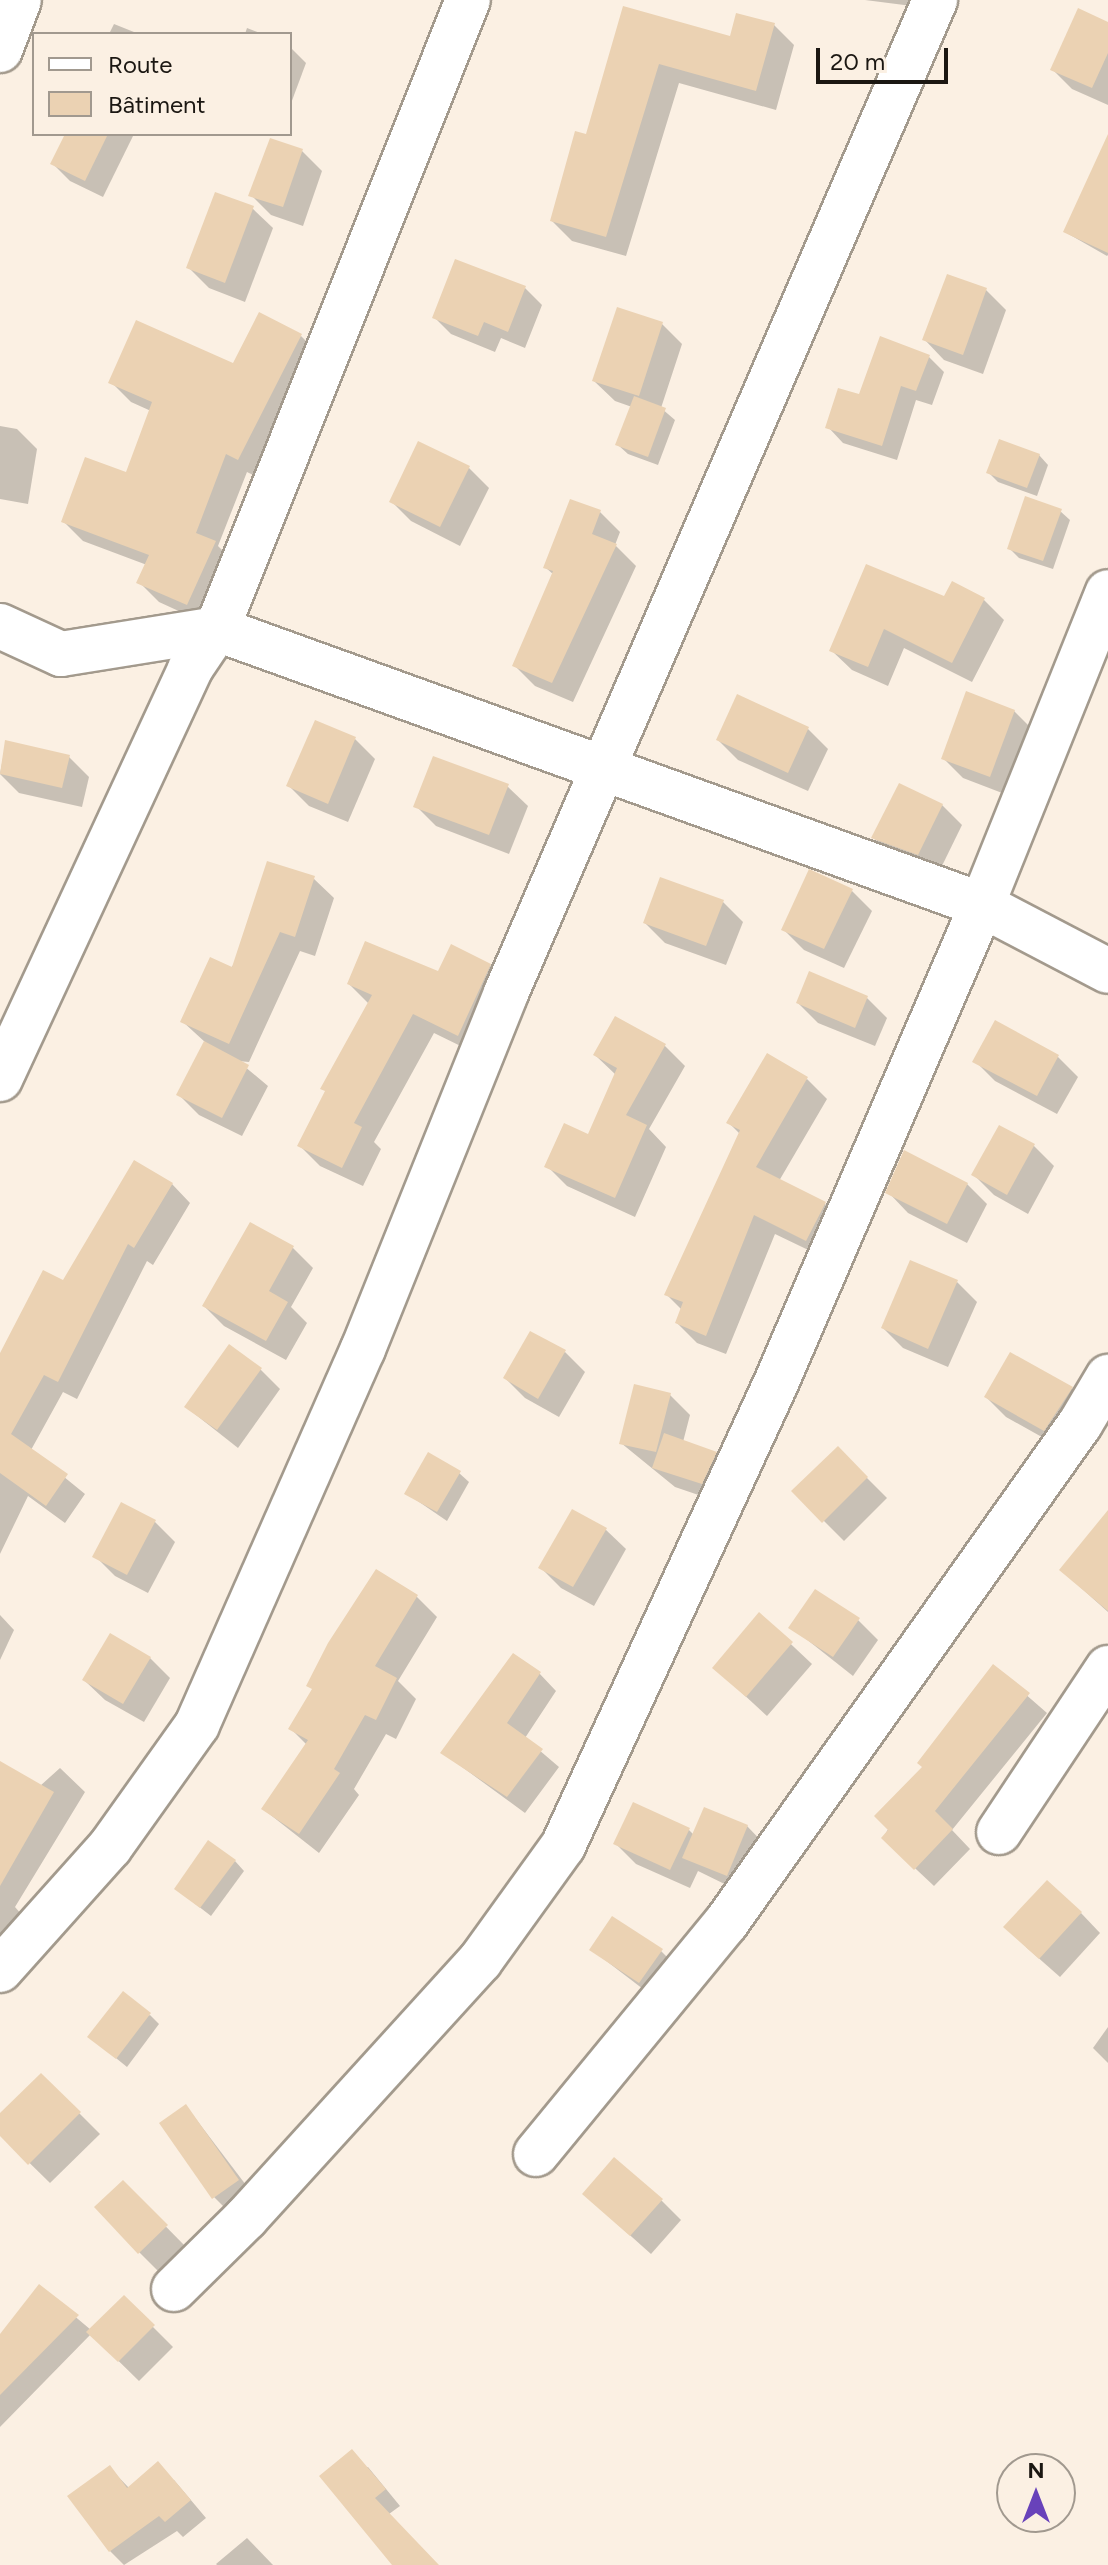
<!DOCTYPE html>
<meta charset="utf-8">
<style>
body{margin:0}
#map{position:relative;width:1108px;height:2565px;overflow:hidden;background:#fbf0e3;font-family:Figtree,sans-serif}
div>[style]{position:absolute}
.shadow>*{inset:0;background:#0003}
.building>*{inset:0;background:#ebd2b3}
.roads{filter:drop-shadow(2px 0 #a39a8d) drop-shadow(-2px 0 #a39a8d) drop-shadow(0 2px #a39a8d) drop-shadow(0 -2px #a39a8d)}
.minor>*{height:44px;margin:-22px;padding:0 22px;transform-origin:22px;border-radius:22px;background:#fff}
span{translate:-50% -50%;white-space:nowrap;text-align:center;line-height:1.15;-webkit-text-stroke:6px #fbf0e3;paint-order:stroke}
.legend{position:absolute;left:32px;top:32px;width:260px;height:104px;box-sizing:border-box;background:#fbf0e3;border:2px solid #a1998f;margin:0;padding:10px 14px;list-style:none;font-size:24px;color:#1b1712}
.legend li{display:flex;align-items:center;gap:16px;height:40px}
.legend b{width:40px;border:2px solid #a1998f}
.north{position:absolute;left:996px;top:2453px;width:80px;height:80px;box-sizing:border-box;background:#fbf0e3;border:2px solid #a1998f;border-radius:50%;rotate:0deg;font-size:22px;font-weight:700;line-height:32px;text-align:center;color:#1b1712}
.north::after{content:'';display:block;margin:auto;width:28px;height:36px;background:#6842ba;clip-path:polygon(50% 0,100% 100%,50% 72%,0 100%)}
.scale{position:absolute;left:816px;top:48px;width:132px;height:36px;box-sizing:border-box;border:4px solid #1b1712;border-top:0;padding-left:10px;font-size:24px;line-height:28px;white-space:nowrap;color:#1b1712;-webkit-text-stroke:6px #fbf0e3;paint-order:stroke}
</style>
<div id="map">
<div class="shadow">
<div style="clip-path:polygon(865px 0,913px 0,912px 6px)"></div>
<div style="clip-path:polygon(625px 8px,731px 38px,774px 25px,794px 45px,776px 110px,679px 83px,626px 256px,572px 241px,552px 221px,587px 137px)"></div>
<div style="clip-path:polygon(114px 24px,139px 34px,109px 34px)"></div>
<div style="clip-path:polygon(1108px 24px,1108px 105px,1072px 89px,1052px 69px)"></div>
<div style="clip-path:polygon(247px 28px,263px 34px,245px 34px)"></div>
<div style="clip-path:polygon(290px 47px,306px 63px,290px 106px)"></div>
<div style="clip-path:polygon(67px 134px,134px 134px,103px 197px,70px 181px,52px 163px)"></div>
<div style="clip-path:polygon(302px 151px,322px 171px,303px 226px,271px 215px,251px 195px)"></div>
<div style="clip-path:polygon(1108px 194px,1108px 255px,1107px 256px,1065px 232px)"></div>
<div style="clip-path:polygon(252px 208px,273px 228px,245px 302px,209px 288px,189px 268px)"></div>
<div style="clip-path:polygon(948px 277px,986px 290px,1006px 310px,983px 374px,944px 360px,924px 339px)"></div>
<div style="clip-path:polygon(525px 288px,542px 305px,525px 348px,501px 338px,495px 352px,451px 334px,434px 317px)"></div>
<div style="clip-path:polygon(662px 324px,682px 344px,661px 408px,675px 420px,658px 465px,628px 454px,618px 445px,632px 407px,615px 401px,594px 381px)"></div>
<div style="clip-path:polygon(301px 336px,321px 356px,259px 478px,247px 472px,218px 546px,235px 563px,207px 624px,159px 602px,139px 582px,147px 565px,83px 541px,63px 521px,128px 475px,151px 411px,131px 402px,111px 382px,234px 365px)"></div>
<div style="clip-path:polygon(929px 357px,944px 372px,932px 405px,916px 400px,897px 460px,843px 443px,828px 427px,860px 397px)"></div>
<div style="clip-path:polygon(0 426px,17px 429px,37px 449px,28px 504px,0 499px)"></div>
<div style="clip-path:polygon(1039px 455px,1048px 465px,1037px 496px,998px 482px,988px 472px)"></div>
<div style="clip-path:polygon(469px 468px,489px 488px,460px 546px,411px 521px,391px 501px)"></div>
<div style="clip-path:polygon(1060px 511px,1070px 520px,1053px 569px,1019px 558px,1009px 548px)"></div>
<div style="clip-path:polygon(600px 512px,620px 532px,615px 545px,636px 566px,573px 702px,535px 686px,515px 666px,554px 575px,545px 567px)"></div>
<div style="clip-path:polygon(945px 599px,984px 600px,1004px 620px,972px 682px,904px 648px,888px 686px,852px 670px,831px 650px)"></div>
<div style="clip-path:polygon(1014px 711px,1034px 731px,1010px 796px,963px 778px,943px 758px)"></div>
<div style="clip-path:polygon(808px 729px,828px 749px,808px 791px,738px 760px,718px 740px)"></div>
<div style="clip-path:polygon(355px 739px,375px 759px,348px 822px,309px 806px,289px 786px)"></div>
<div style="clip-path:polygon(6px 742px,69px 757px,89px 777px,82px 807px,19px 793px,0 774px)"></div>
<div style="clip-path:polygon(507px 786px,528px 806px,509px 854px,436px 826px,416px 806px)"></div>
<div style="clip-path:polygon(942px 805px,962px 825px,938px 874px,894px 858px,874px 838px)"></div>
<div style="clip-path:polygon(313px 878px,334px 898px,315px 956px,300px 951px,249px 1062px,238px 1061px,268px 1086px,242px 1136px,199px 1115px,179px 1095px,206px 1043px,182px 1021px)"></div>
<div style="clip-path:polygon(852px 891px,872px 911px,844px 968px,804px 950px,783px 929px)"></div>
<div style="clip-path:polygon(723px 902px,743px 922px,726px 965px,665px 943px,645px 923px)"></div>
<div style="clip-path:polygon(490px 965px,510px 986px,479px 1055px,434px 1033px,374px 1142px,381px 1149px,363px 1186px,320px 1166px,300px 1146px,369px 1004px,349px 984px)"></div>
<div style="clip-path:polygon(810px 974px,867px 998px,887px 1018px,875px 1046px,818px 1023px,798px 1003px)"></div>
<div style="clip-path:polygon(615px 1019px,665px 1046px,685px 1066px,649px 1129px,666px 1147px,635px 1217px,567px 1186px,547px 1166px,589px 1137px,616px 1075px,595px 1055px)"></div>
<div style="clip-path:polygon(996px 1023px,1058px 1057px,1078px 1077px,1057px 1114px,995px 1081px,975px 1061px)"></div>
<div style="clip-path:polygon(807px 1079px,827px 1099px,779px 1181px,825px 1204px,845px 1224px,827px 1259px,775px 1234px,726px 1354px,697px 1343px,677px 1323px,682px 1310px,666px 1294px,740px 1134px,728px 1122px)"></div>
<div style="clip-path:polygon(1000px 1127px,1034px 1146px,1054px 1166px,1028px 1214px,994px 1195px,974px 1175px)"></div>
<div style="clip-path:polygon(172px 1184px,190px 1203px,153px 1265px,147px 1261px,77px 1399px,63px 1392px,31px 1450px,85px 1494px,65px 1523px,28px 1496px,0 1554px,0 1358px,63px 1283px)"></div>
<div style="clip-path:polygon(967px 1184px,987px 1204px,967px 1243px,908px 1213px,888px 1192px)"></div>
<div style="clip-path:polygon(251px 1225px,293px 1248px,313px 1268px,291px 1307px,307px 1323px,286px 1360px,224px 1326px,204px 1306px)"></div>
<div style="clip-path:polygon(957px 1282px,977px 1302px,948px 1367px,903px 1348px,883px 1328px)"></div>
<div style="clip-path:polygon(565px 1352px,585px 1372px,559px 1417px,525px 1398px,505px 1378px)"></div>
<div style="clip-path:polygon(260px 1369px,280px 1389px,238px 1448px,186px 1407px)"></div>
<div style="clip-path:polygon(1072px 1389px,1092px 1409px,1065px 1450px,1006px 1417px,986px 1397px)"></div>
<div style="clip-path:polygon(670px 1395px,690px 1415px,683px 1442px,716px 1454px,736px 1474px,722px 1503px,675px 1487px,621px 1443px)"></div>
<div style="clip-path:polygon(838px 1449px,887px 1498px,844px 1541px,794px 1491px)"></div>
<div style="clip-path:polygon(459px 1473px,469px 1482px,447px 1521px,406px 1493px)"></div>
<div style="clip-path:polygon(121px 1505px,155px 1522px,175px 1542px,148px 1593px,115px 1576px,95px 1556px)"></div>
<div style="clip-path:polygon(1108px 1513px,1108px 1612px,1061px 1570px)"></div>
<div style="clip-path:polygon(605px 1529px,626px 1549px,594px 1606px,561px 1588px,541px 1568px)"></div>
<div style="clip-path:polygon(376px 1572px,417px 1597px,437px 1617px,398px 1681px,416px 1699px,396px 1739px,386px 1734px,354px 1789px,359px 1795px,319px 1853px,263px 1809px,307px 1745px,291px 1729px)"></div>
<div style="clip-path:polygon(0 1615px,14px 1630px,0 1660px)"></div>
<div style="clip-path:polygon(760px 1615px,812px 1664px,767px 1716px,715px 1668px)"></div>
<div style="clip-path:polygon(858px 1620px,878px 1640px,853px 1676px,791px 1627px)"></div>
<div style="clip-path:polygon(150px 1658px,170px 1678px,144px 1722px,105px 1700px,84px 1680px)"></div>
<div style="clip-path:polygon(994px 1667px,1047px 1713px,952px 1830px,970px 1849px,934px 1886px,883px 1838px,924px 1767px)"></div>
<div style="clip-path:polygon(539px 1673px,556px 1691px,525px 1738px,559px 1767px,525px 1813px,443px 1753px)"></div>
<div style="clip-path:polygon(0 1763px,40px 1786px,60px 1768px,85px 1792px,15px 1907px,29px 1923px,0 1948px)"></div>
<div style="clip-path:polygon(747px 1826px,767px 1847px,747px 1895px,698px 1871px,690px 1888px,636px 1864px,616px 1844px,688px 1829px,694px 1835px)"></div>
<div style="clip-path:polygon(235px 1861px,244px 1871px,211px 1916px,176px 1889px)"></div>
<div style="clip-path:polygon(1081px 1913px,1100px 1933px,1060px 1977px,1026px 1947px)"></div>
<div style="clip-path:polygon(592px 1950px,661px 1951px,681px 1971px,660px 2002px)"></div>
<div style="clip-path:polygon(150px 2015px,159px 2024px,127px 2067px,90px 2037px)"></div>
<div style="clip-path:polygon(1108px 2027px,1108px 2063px,1093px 2048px)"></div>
<div style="clip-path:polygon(41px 2075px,100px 2134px,50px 2183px,0 2134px,0 2116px)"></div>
<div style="clip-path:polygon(186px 2106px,258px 2201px,234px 2217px,214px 2197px)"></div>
<div style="clip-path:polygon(123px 2183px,186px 2247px,159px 2272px,139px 2252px)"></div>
<div style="clip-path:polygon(661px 2200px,681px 2220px,651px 2254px,605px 2213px)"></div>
<div style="clip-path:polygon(40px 2287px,91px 2330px,124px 2298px,173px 2347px,139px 2381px,91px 2334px,0 2427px,0 2339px)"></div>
<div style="clip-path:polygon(109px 2467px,129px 2488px,174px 2480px,206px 2518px,183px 2537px,177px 2531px,124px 2565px,110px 2551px)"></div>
<div style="clip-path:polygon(368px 2467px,400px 2506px,389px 2514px,437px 2565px,397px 2565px,322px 2476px)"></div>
<div style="clip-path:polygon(247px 2538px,273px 2565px,217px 2565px,216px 2564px)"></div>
</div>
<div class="building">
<div style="clip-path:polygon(623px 6px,730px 36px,736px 13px,775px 23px,756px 91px,659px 64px,606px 237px,550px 221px,575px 131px,586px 134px)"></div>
<div style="clip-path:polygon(1078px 8px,1108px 22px,1108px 53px,1092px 88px,1050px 70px)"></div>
<div style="clip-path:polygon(65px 134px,108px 134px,85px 181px,50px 164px)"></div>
<div style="clip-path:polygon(1108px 134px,1108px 253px,1063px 232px)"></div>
<div style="clip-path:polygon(270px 138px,303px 149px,283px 207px,248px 196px)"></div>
<div style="clip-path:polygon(215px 192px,254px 206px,225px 283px,186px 268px)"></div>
<div style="clip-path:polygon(455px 259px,526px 286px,508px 332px,484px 322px,478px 336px,432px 318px)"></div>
<div style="clip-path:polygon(947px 274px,987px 288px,963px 355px,922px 340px)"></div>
<div style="clip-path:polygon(617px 307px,663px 322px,639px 396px,592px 381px)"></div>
<div style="clip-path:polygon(259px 312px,302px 334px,238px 460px,226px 454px,196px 533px,216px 541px,187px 605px,136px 583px,149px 555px,61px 522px,85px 457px,126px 472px,152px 402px,108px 383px,136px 320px,233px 363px)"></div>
<div style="clip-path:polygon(880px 336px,930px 355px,916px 391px,901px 386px,882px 446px,825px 428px,838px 388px,859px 394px)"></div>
<div style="clip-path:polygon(634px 396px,666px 408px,648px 457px,615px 445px)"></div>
<div style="clip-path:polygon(999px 439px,1040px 454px,1027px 488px,986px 473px)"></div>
<div style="clip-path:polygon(418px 441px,470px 466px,440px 527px,389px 502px)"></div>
<div style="clip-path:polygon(1025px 496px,1062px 509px,1043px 561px,1007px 549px)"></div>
<div style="clip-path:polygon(570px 499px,601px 510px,592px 534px,617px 544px,552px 683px,512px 666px,553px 571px,543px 568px)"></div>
<div style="clip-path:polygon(866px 564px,944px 596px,952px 581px,985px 598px,952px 663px,884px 629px,868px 667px,829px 651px)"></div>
<div style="clip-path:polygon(966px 691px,1015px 710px,990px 777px,941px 759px)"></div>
<div style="clip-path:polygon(737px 694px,809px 727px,788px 773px,716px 740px)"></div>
<div style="clip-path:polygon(315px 720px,356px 737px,328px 804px,286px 786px)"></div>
<div style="clip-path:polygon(5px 740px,70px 755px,62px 788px,0 774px)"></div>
<div style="clip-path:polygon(433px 756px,509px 784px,489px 835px,413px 807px)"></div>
<div style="clip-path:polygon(899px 783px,943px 804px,918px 855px,871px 838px)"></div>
<div style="clip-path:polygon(267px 861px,315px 876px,295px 937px,280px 932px,229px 1044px,180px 1022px,210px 957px,232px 967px)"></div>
<div style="clip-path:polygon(809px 869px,853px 889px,824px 949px,781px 930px)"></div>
<div style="clip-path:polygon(660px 877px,724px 900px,706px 946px,643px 923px)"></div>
<div style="clip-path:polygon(365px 941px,438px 971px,451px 944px,491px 964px,458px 1036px,413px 1014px,354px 1123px,362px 1127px,342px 1168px,297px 1146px,325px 1091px,320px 1089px,372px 995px,347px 984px)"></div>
<div style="clip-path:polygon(809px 971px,868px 996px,855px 1028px,796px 1003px)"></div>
<div style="clip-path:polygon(615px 1016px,666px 1044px,626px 1115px,647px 1125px,615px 1198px,544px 1167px,564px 1123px,588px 1134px,617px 1068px,593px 1055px)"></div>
<div style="clip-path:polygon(995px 1020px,1059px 1055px,1037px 1096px,972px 1062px)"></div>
<div style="clip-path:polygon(204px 1041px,249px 1065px,222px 1118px,176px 1095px)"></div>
<div style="clip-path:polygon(767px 1053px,808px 1077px,756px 1167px,826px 1202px,806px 1241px,754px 1215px,706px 1336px,675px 1323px,683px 1302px,664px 1295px,740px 1130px,726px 1123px)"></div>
<div style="clip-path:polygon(999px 1125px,1035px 1144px,1007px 1195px,971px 1175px)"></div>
<div style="clip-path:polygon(904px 1150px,968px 1183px,947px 1224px,885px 1193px)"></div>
<div style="clip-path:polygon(134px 1160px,173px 1183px,134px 1248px,128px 1244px,58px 1382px,44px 1375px,11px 1434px,68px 1474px,46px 1506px,0 1473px,0 1353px,43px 1270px,63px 1280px)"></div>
<div style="clip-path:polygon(250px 1222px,294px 1246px,269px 1291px,288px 1302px,266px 1341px,202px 1306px)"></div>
<div style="clip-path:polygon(910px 1260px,958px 1280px,928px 1349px,881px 1328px)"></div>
<div style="clip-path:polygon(530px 1331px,566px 1350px,538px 1399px,503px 1378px)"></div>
<div style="clip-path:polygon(229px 1344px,262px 1368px,217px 1430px,184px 1407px)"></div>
<div style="clip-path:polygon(1010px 1352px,1073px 1387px,1044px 1431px,984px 1397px)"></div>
<div style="clip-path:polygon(634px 1384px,671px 1393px,656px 1452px,619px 1444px)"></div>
<div style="clip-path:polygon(664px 1433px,717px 1452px,702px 1484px,652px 1468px)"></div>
<div style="clip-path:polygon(838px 1446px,868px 1477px,822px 1523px,791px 1491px)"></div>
<div style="clip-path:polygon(428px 1452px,461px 1471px,437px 1512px,404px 1494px)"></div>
<div style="clip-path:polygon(121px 1502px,156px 1520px,127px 1575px,92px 1557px)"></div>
<div style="clip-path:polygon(572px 1509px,607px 1528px,573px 1587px,538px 1568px)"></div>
<div style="clip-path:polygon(1108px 1510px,1108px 1611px,1059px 1570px)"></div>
<div style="clip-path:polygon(376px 1569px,418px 1595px,375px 1666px,397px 1678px,376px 1720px,365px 1715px,334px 1769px,340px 1773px,299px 1834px,261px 1809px,308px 1740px,288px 1729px,312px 1689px,306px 1686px,328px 1643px)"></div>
<div style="clip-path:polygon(815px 1589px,860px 1618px,833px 1657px,788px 1628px)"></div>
<div style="clip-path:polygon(759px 1612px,793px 1642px,746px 1697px,712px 1668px)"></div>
<div style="clip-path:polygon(110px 1633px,151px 1657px,123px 1704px,82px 1680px)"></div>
<div style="clip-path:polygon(513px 1653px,541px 1672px,507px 1723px,543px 1749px,507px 1797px,440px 1753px)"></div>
<div style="clip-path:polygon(993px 1664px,1030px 1693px,935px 1811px,953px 1829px,914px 1870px,881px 1838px,888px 1830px,874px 1816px,922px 1767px,917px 1763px)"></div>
<div style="clip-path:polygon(0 1761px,54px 1792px,0 1886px)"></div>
<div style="clip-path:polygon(633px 1802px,690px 1828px,670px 1870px,613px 1844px)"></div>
<div style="clip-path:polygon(704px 1807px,748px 1825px,727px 1876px,682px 1858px)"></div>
<div style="clip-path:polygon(208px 1840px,236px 1860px,200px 1908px,174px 1889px)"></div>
<div style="clip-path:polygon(1047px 1880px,1082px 1912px,1039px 1959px,1003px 1927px)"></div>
<div style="clip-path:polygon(612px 1916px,663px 1949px,639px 1983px,589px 1950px)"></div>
<div style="clip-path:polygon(123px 1991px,151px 2013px,116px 2059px,87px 2037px)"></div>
<div style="clip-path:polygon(41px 2073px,81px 2112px,28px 2165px,0 2136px,0 2113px)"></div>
<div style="clip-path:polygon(186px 2104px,239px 2180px,212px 2199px,159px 2123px)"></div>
<div style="clip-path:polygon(614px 2157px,663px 2199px,630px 2236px,582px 2194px)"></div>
<div style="clip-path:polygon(123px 2180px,168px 2225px,138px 2254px,94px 2207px)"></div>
<div style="clip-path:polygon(39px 2284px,79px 2315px,0 2395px,0 2334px)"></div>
<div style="clip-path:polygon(124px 2295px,155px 2325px,118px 2362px,86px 2332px)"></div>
<div style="clip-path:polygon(352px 2449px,386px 2489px,375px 2498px,439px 2565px,392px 2565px,319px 2476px)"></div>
<div style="clip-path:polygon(158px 2461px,191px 2500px,165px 2522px,159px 2516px,109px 2552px,67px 2496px,110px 2465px,127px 2488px)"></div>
</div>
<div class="roads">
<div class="minor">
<div style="left:0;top:50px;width:53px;rotate:-69.2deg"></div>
<div style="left:0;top:626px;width:67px;rotate:24.7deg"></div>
<div style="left:61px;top:654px;width:158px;rotate:-9.1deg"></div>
<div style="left:217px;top:629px;width:813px;rotate:19.84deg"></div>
<div style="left:982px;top:905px;width:142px;rotate:27.6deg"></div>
<div style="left:0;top:1079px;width:452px;rotate:-65.1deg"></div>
<div style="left:190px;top:669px;width:48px;rotate:-56deg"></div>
<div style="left:217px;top:629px;width:677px;rotate:-68.25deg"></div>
<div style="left:999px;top:1832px;width:197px;rotate:-56.4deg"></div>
<div style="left:0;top:1970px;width:165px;rotate:-48.2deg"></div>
<div style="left:110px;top:1847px;width:150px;rotate:-54.5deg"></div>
<div style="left:197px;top:1725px;width:411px;rotate:-66.2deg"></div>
<div style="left:363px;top:1349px;width:384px;rotate:-68.1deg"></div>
<div style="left:506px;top:993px;width:1082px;rotate:-66.63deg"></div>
<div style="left:536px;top:2154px;width:299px;rotate:-50.6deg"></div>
<div style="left:726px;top:1923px;width:612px;rotate:-54.65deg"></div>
<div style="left:1080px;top:1424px;width:55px;rotate:-59.2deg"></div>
<div style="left:174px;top:2289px;width:101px;rotate:-44.6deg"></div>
<div style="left:246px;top:2218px;width:348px;rotate:-47.7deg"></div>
<div style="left:480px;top:1961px;width:142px;rotate:-54.2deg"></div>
<div style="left:563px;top:1846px;width:510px;rotate:-65.3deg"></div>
<div style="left:776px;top:1383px;width:520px;rotate:-66.69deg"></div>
<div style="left:982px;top:905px;width:337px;rotate:-68.1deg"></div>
</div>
</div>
<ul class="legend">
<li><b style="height:10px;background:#fff"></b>Route</li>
<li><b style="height:22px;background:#ebd2b3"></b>Bâtiment</li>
</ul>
<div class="north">N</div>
<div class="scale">20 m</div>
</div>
